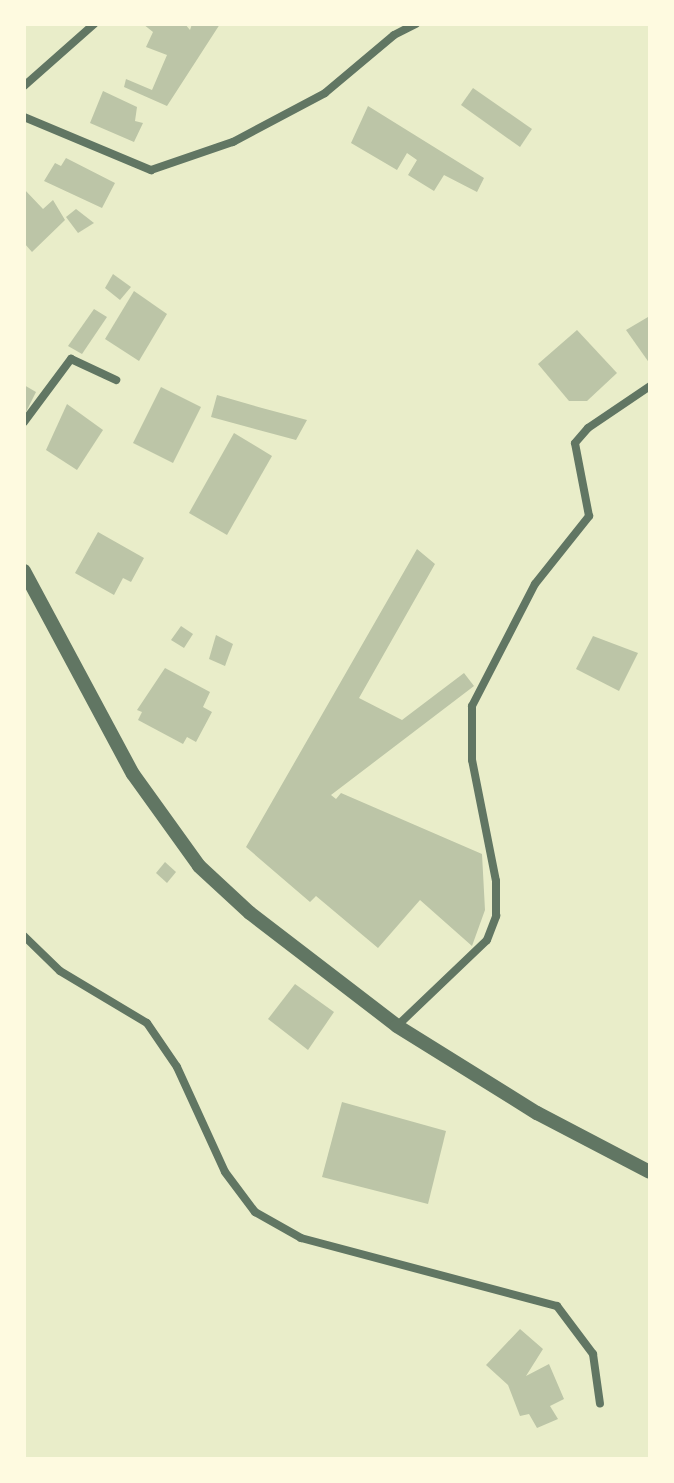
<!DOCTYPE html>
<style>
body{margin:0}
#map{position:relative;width:674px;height:1483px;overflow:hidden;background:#e9edc9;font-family:"Roboto Condensed",sans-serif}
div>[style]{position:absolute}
.building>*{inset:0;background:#bcc5a7}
.minor>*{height:8px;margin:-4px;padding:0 4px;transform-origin:4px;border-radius:4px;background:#617663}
.tertiary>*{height:14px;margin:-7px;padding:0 7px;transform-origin:7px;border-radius:7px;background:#617663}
span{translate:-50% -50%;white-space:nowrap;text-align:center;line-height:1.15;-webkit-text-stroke:8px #fefae0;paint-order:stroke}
.frame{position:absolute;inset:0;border:26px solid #fefae0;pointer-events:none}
</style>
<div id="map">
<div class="building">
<div style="clip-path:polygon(143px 24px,185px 24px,190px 30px,192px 24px,220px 24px,167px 106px,124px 87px,126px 79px,152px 90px,167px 55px,146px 47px,153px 32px)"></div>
<div style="clip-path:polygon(473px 88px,532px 129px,520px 147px,461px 105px)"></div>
<div style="clip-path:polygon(103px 91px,137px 107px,135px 121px,143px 123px,134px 142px,90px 123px)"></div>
<div style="clip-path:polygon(368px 106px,484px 178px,477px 192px,444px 175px,434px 191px,408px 175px,417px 160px,407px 153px,397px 170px,351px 143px)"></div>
<div style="clip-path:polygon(66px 158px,115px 183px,102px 208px,44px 181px,55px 163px,61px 166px)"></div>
<div style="clip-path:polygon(24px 189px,43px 209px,53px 200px,65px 220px,32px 252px,24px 243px)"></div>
<div style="clip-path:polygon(76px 209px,94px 223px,78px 233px,66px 217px)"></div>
<div style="clip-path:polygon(113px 274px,131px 287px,120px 300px,105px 288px)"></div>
<div style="clip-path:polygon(134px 291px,167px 314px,139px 361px,105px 339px)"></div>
<div style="clip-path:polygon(94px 309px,107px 317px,82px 354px,68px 346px)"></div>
<div style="clip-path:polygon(648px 317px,650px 320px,650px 364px,626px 330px)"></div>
<div style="clip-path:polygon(577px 330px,617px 373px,587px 401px,569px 401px,538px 364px)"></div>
<div style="clip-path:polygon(24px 385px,36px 392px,24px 416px)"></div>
<div style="clip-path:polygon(161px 387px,201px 407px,173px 463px,133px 443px)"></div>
<div style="clip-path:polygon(217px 395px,262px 408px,307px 420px,296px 440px,211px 417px)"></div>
<div style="clip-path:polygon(67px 404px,103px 430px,77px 470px,46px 450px)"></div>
<div style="clip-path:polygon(234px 433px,272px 456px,227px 535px,189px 513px)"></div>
<div style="clip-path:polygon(98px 532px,144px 558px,131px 582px,123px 578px,114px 595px,75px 573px)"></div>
<div style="clip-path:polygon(417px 549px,435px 564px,359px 698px,402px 720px,464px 673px,474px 686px,331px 795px,336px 799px,341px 793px,482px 854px,485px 910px,472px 946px,420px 900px,378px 948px,316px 896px,310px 902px,246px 847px)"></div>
<div style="clip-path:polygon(181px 626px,193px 634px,184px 648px,171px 640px)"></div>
<div style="clip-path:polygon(216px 635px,233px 644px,225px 666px,209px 659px)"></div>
<div style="clip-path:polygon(593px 636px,638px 653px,619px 691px,576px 669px)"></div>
<div style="clip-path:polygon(165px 668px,210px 692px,203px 707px,212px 712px,196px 742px,187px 737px,183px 744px,138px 720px,142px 712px,137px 710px)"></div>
<div style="clip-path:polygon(165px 862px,176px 872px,167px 883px,156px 873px)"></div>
<div style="clip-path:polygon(295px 984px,334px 1012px,308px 1050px,268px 1019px)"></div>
<div style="clip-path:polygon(342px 1102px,446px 1131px,428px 1204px,322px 1177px)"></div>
<div style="clip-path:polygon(520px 1329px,543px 1349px,526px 1376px,549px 1364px,564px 1399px,550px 1406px,558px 1419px,537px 1428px,529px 1414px,520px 1416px,508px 1385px,486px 1365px)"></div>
</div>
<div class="minor">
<div style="left:24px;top:86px;width:94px;rotate:-41.5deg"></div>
<div style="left:24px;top:117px;width:138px;rotate:22.7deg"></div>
<div style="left:151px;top:170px;width:87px;rotate:-18.9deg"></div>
<div style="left:233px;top:142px;width:104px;rotate:-28deg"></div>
<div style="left:325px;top:93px;width:90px;rotate:-40deg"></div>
<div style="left:394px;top:35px;width:25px;rotate:-27deg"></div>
<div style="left:24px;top:422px;width:79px;rotate:-53.3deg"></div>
<div style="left:71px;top:359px;width:50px;rotate:25deg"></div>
<div style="left:24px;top:936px;width:50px;rotate:44.2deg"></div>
<div style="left:60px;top:971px;width:101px;rotate:30.9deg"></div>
<div style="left:147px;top:1023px;width:53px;rotate:55.7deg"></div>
<div style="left:177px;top:1067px;width:115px;rotate:65.4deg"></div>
<div style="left:225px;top:1172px;width:50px;rotate:53.1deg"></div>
<div style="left:255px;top:1212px;width:53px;rotate:29.5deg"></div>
<div style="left:301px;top:1238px;width:265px;rotate:14.9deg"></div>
<div style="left:557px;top:1306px;width:60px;rotate:53.1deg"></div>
<div style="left:593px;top:1354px;width:50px;rotate:82deg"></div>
<div style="left:397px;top:1026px;width:124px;rotate:-43.7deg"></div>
<div style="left:487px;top:940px;width:26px;rotate:-69deg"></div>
<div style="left:496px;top:916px;width:35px;rotate:-90deg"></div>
<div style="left:496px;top:881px;width:123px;rotate:-101.2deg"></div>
<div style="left:472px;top:760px;width:54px;rotate:-90deg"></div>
<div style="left:472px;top:706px;width:137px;rotate:-62.7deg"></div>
<div style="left:535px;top:584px;width:87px;rotate:-51.5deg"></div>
<div style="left:589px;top:516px;width:74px;rotate:-100.9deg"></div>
<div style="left:575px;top:443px;width:20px;rotate:-49deg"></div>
<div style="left:588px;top:428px;width:75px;rotate:-34.1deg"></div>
</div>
<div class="tertiary">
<div style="left:24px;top:571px;width:230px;rotate:61.8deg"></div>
<div style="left:133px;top:774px;width:113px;rotate:54.3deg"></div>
<div style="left:199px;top:866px;width:69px;rotate:42.7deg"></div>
<div style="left:250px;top:913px;width:185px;rotate:37.5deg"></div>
<div style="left:397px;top:1026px;width:165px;rotate:31.9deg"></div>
<div style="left:537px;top:1113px;width:127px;rotate:27.6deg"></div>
</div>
<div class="frame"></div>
</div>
